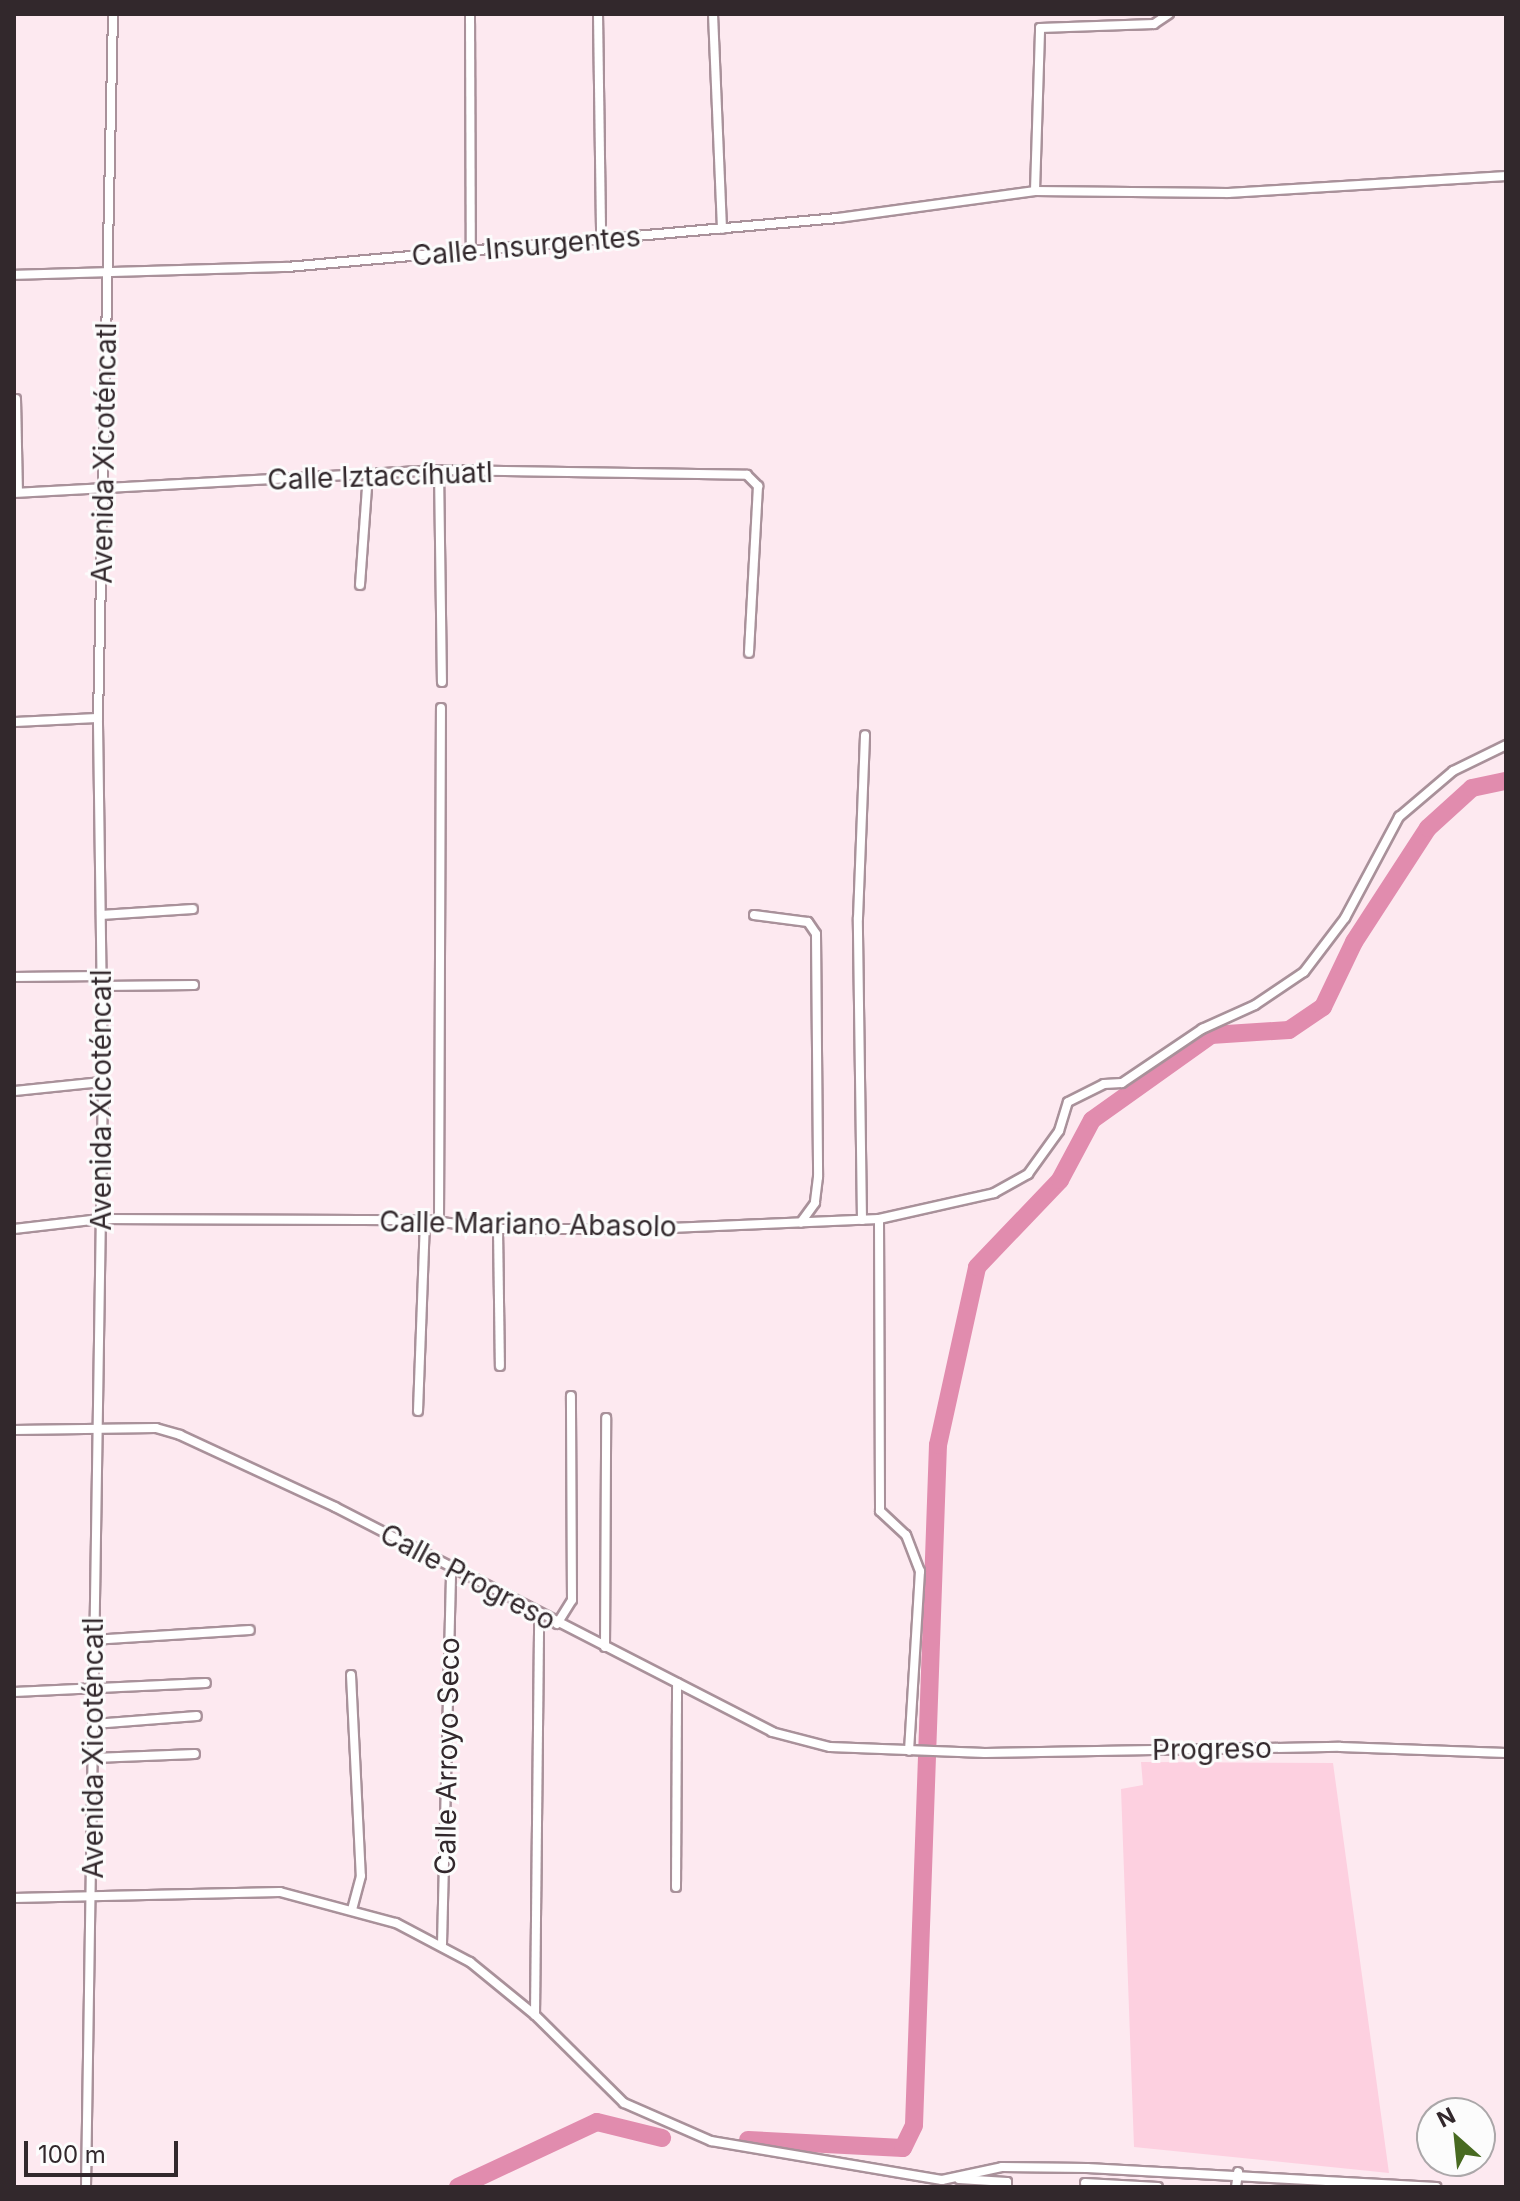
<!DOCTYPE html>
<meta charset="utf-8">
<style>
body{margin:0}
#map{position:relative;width:1520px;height:2201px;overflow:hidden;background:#fde9f0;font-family:Inter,sans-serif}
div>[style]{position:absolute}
.green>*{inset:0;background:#fdd0e0}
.river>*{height:18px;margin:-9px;padding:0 9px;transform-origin:9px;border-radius:9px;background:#e18cae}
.roads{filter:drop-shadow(2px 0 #a9919a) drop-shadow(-2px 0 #a9919a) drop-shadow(0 2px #a9919a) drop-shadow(0 -2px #a9919a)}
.street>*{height:8px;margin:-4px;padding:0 4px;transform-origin:4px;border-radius:4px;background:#fff}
span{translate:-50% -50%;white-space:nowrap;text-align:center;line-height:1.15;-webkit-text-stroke:6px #fcfcfc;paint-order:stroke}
.street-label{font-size:28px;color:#32282c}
.frame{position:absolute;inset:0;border:16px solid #32282c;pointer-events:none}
.north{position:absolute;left:1416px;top:2097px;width:80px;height:80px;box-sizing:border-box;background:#fcfcfc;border:2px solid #aba7a9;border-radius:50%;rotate:333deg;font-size:22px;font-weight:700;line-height:32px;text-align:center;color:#32282c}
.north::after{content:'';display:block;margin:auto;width:28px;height:36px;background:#486a21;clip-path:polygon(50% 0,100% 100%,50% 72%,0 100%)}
.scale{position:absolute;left:24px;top:2141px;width:154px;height:36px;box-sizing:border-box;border:4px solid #32282c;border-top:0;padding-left:10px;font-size:24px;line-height:28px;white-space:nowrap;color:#32282c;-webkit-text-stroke:6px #fcfcfc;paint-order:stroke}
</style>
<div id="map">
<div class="green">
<div style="clip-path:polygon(1141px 1762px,1333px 1763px,1389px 2173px,1134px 2147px,1121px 1789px,1143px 1785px)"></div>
</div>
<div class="river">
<div style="left:748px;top:2140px;width:155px;rotate:3deg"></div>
<div style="left:903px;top:2148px;width:25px;rotate:-64deg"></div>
<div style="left:914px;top:2125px;width:680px;rotate:-87.98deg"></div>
<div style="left:938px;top:1445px;width:182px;rotate:-77.6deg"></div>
<div style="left:977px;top:1267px;width:120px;rotate:-46.3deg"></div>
<div style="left:1060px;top:1180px;width:68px;rotate:-61.9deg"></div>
<div style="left:1092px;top:1120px;width:146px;rotate:-35.5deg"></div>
<div style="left:1211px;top:1035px;width:78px;rotate:-3.7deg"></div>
<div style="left:1289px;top:1030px;width:41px;rotate:-34.1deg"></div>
<div style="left:1323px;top:1007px;width:72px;rotate:-64.5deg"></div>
<div style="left:1354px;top:942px;width:136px;rotate:-57deg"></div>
<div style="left:1428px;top:828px;width:59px;rotate:-42.3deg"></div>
<div style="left:1472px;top:788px;width:35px;rotate:-12deg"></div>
<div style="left:458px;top:2187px;width:153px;rotate:-25.1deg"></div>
<div style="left:597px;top:2122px;width:67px;rotate:13.8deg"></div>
</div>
<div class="roads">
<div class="street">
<div style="left:470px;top:14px;width:236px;rotate:89.8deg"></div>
<div style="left:598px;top:14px;width:227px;rotate:89.2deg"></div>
<div style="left:713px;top:14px;width:215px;rotate:87.6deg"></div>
<div style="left:1035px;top:191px;width:163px;rotate:-88.2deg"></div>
<div style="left:1040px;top:28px;width:114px;rotate:-2deg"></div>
<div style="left:1154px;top:24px;width:18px;rotate:-34deg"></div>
<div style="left:14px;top:275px;width:273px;rotate:-1.7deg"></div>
<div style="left:287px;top:267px;width:553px;rotate:-5.08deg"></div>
<div style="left:838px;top:218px;width:199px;rotate:-7.8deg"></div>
<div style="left:1035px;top:191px;width:193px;rotate:0.6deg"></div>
<div style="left:1228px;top:193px;width:279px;rotate:-3.5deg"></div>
<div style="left:16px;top:399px;width:93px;rotate:88.8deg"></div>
<div style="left:439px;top:470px;width:212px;rotate:89.2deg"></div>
<div style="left:14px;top:493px;width:426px;rotate:-3.1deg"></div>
<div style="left:439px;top:470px;width:308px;rotate:0.9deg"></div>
<div style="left:747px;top:475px;width:16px;rotate:45deg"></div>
<div style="left:758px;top:486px;width:167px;rotate:93.1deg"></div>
<div style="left:360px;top:585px;width:111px;rotate:-85.9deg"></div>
<div style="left:14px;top:722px;width:84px;rotate:-2.7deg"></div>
<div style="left:101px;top:915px;width:92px;rotate:-3.7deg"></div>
<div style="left:754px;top:915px;width:54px;rotate:7.4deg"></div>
<div style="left:808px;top:922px;width:14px;rotate:56deg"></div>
<div style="left:816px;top:934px;width:243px;rotate:89.5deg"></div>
<div style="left:818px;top:1177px;width:26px;rotate:97deg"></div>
<div style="left:815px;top:1203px;width:24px;rotate:126deg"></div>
<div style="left:14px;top:977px;width:88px;rotate:-0.7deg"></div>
<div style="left:102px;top:986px;width:92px;rotate:-0.6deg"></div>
<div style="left:14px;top:1091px;width:89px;rotate:-5.8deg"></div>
<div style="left:879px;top:1219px;width:292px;rotate:89.8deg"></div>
<div style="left:880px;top:1511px;width:35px;rotate:43deg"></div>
<div style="left:906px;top:1535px;width:39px;rotate:69deg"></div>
<div style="left:920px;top:1571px;width:180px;rotate:93.5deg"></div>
<div style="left:862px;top:1220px;width:302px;rotate:-90.8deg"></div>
<div style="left:858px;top:918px;width:183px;rotate:-87.8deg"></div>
<div style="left:439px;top:1221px;width:513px;rotate:-89.78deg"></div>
<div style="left:14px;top:1229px;width:87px;rotate:-6.6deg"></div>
<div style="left:100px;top:1219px;width:325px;rotate:0.2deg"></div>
<div style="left:425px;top:1220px;width:74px;rotate:7deg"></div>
<div style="left:498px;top:1229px;width:149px"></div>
<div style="left:647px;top:1229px;width:232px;rotate:-2.5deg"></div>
<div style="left:879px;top:1219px;width:118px;rotate:-12.7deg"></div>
<div style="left:994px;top:1193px;width:39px;rotate:-29deg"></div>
<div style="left:1028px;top:1174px;width:53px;rotate:-54.2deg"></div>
<div style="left:1059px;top:1131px;width:30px;rotate:-73deg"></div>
<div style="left:1068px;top:1102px;width:40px;rotate:-26.6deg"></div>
<div style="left:1104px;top:1084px;width:18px;rotate:-3deg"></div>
<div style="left:1122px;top:1083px;width:97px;rotate:-34deg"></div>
<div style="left:1202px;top:1029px;width:58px;rotate:-24.4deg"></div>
<div style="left:1255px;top:1005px;width:59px;rotate:-34deg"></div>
<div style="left:1304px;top:972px;width:68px;rotate:-52.8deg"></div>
<div style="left:1345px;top:918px;width:115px;rotate:-61.9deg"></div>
<div style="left:1399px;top:817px;width:71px;rotate:-40.4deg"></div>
<div style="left:1453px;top:771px;width:59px;rotate:-26.1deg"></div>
<div style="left:498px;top:1229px;width:137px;rotate:89.2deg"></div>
<div style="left:418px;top:1411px;width:191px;rotate:-87.9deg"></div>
<div style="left:14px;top:1430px;width:142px;rotate:-0.8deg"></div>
<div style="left:156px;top:1428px;width:25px;rotate:16deg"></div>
<div style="left:180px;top:1435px;width:171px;rotate:24.9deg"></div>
<div style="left:335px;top:1507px;width:492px;rotate:27.2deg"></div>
<div style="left:772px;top:1732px;width:60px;rotate:14.5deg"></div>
<div style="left:830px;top:1747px;width:155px;rotate:2.2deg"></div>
<div style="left:985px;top:1753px;width:355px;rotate:-1deg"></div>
<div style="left:1340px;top:1747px;width:166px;rotate:2.1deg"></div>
<div style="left:557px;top:1624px;width:28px;rotate:-58deg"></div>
<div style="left:572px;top:1600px;width:204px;rotate:-90.3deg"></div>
<div style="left:92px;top:1640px;width:158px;rotate:-3.6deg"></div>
<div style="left:605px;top:1647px;width:229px;rotate:-89.7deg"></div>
<div style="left:351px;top:1675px;width:201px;rotate:87.2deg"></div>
<div style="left:361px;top:1876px;width:34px;rotate:105deg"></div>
<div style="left:14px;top:1692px;width:192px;rotate:-2.7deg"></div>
<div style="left:94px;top:1724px;width:103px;rotate:-4.4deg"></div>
<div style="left:94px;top:1758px;width:101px;rotate:-2.3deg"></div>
<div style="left:676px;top:1887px;width:204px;rotate:-89.7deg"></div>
<div style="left:14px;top:1898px;width:266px;rotate:-1.3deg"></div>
<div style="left:280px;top:1892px;width:120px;rotate:15deg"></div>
<div style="left:396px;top:1923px;width:84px;rotate:27.8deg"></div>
<div style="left:470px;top:1962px;width:84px;rotate:39.2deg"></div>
<div style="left:535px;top:2015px;width:125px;rotate:44.7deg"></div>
<div style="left:624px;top:2103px;width:95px;rotate:23.6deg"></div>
<div style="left:711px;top:2141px;width:234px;rotate:9.6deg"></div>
<div style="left:942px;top:2180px;width:61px;rotate:-12.2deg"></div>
<div style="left:1002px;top:2167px;width:85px;rotate:0.7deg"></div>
<div style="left:1087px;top:2168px;width:350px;rotate:3.1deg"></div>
<div style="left:442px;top:1944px;width:376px;rotate:-88.6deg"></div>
<div style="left:535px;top:2015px;width:400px;rotate:-89.4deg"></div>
<div style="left:959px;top:2179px;width:48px;rotate:3.6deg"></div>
<div style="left:1007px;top:2182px;width:5px;rotate:90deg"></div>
<div style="left:1085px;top:2183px;width:73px;rotate:3.1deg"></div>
<div style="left:86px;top:2187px;width:1105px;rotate:-89.12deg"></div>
<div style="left:103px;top:1082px;width:364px;rotate:-90.8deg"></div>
<div style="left:98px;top:718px;width:704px;rotate:-88.78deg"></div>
<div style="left:1236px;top:2187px;width:15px;rotate:-82deg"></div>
</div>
</div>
<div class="street-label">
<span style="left:526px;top:246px;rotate:-5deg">Calle Insurgentes</span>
<span style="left:104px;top:453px;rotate:-89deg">Avenida Xicoténcatl</span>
<span style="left:380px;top:476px;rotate:-2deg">Calle Iztaccíhuatl</span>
<span style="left:101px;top:1100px;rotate:-90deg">Avenida Xicoténcatl</span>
<span style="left:528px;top:1224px;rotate:1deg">Calle Mariano Abasolo</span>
<span style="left:468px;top:1577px;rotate:28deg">Calle Progreso</span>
<span style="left:93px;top:1748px;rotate:-90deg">Avenida Xicoténcatl</span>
<span style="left:1212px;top:1749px;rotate:-1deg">Progreso</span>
<span style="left:447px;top:1756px;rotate:-89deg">Calle Arroyo Seco</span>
</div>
<div class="frame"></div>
<div class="north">N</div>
<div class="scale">100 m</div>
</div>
